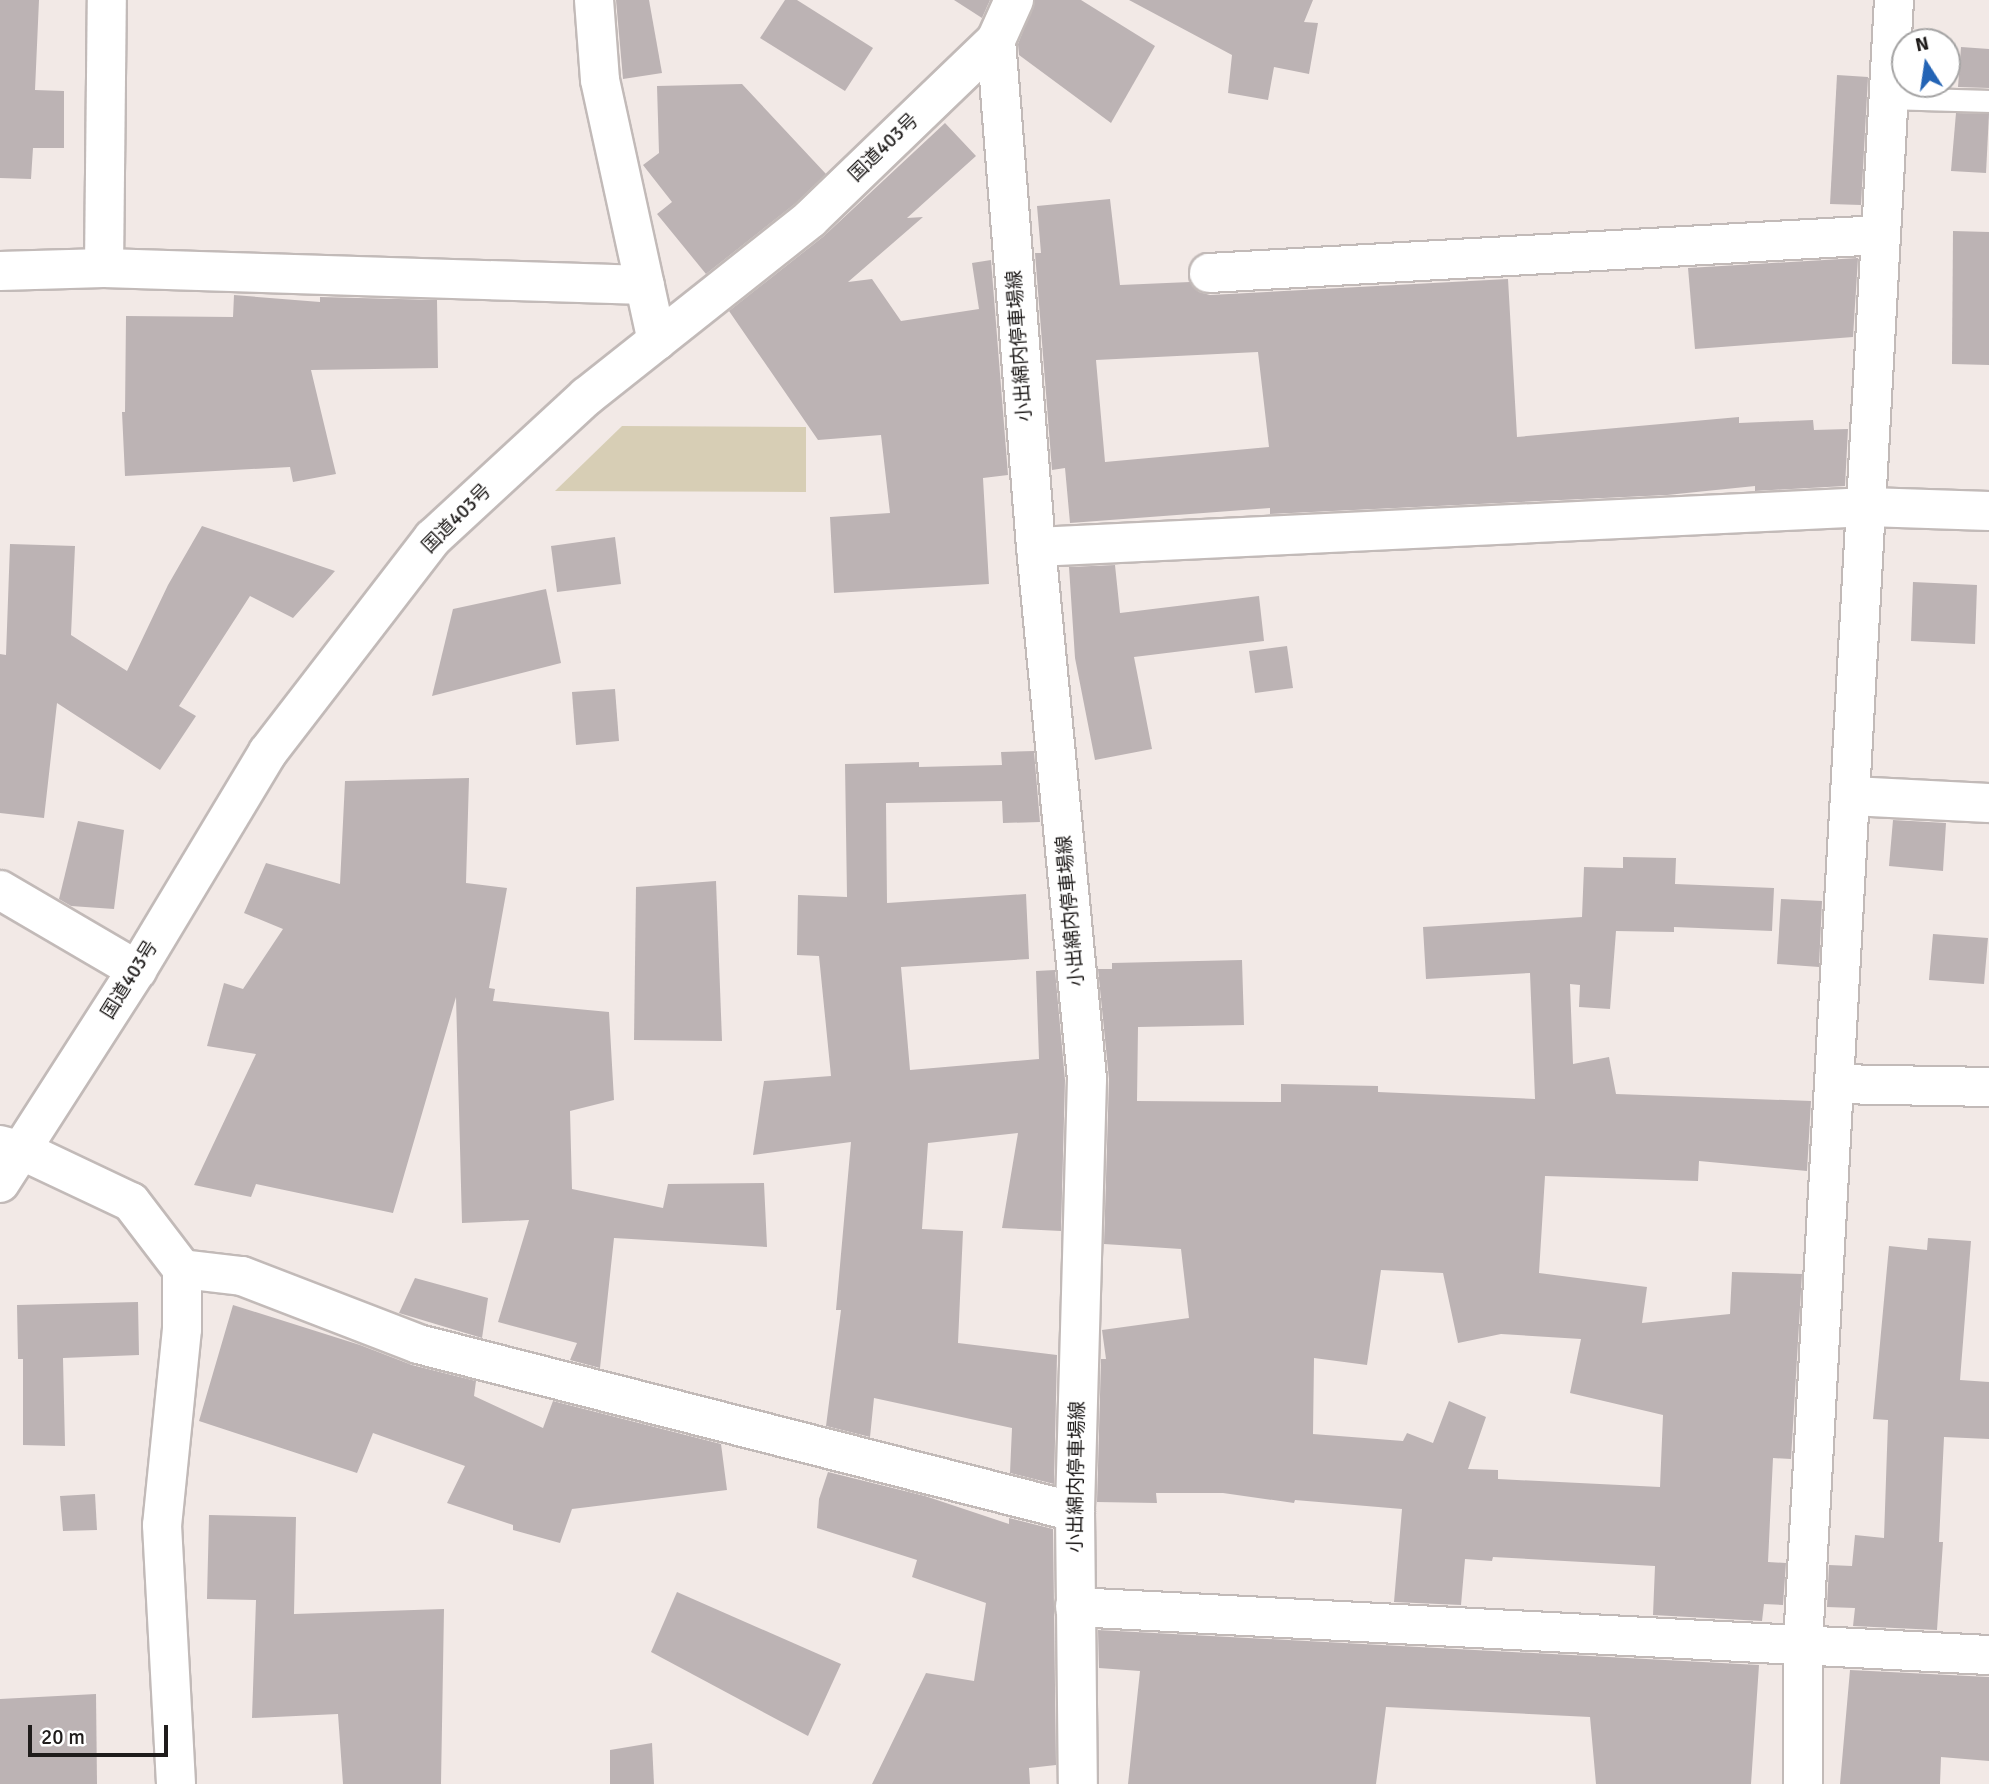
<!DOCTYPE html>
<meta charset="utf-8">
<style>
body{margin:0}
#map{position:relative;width:1989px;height:1784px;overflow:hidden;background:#f2e9e6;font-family:Signika,"Noto Sans JP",sans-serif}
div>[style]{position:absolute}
.green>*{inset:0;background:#d7ceb5}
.building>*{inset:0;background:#bcb3b4}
.roads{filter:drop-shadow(2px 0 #c2bab8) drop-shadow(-2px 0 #c2bab8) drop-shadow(0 2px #c2bab8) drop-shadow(0 -2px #c2bab8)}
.lane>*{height:21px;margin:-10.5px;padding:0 10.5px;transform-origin:10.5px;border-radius:10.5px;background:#fff}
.street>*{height:38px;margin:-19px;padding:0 19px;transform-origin:19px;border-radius:19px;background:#fff}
.secondary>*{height:38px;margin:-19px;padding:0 19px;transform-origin:19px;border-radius:19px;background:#fff}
.highway>*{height:38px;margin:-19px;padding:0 19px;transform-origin:19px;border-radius:19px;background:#fff}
span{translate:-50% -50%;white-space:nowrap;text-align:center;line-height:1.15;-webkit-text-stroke:5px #fff;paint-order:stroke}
.street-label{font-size:19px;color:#1f1c1b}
.north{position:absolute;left:1891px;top:28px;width:70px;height:70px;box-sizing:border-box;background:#fff;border:2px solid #a5a4a4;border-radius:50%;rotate:348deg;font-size:19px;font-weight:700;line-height:28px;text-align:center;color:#1f1c1b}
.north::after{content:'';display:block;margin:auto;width:24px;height:32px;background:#2464b5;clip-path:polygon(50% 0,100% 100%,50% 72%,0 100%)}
.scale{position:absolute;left:28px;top:1725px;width:140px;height:32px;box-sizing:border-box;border:4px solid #1f1c1b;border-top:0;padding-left:9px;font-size:21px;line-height:24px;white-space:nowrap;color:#1f1c1b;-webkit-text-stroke:5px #fff;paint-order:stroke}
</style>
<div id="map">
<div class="green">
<div style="clip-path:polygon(622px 426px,806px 427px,806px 492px,555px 491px)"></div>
</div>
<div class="building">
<div style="clip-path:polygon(0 0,39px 0,35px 90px,64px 91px,64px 148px,33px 148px,31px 179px,0 178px)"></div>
<div style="clip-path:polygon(616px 0,649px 0,662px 73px,623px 79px)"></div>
<div style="clip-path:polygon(785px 0,797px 0,873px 48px,845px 91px,760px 38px)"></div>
<div style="clip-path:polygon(954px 0,990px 0,982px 18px)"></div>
<div style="clip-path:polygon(1035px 0,1081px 0,1155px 46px,1111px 123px,1019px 55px,1018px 44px)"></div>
<div style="clip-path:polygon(1129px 0,1313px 0,1304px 22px,1318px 23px,1309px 74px,1274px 67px,1268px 100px,1228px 93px,1232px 55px)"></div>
<div style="clip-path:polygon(1961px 47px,1989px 49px,1989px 88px,1958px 87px)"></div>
<div style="clip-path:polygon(1837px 75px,1868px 77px,1861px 205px,1830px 204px)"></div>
<div style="clip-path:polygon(742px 84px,826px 174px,796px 203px,706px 274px,657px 214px,672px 202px,643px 165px,659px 153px,657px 86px)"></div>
<div style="clip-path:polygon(1956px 113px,1989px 114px,1986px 173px,1951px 171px)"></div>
<div style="clip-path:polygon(945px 123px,976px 156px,907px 218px,923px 217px,848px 282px,872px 279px,901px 321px,979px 309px,972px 263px,991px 260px,1008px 475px,983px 478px,989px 584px,834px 593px,830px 517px,890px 513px,881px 435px,818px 440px,729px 311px,824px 236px)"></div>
<div style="clip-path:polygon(evenodd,1110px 199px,1120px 285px,1190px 282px,1199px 292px,1210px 295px,1508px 279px,1517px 437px,1739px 417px,1739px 423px,1813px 420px,1814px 430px,1848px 429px,1845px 486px,1755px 491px,1755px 486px,1667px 495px,1270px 514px,1270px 508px,1070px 523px,1065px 468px,1052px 470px,1035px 253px,1041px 253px,1037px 206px,1110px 199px,1258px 352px,1269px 447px,1105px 462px,1096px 360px,1258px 352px)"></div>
<div style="clip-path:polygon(1953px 231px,1989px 232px,1989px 365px,1952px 364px)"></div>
<div style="clip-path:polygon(1858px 258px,1853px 337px,1695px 349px,1688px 268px)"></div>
<div style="clip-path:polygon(234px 295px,320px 302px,320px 297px,437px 300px,438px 368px,311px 370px,336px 474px,293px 482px,290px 467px,125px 476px,122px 412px,125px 412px,126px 316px,233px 317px)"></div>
<div style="clip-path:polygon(202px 526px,335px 571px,293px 618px,250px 596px,179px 706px,196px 716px,160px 770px,57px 703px,44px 818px,0 813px,0 654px,6px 655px,10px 544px,75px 546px,71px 635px,127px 671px,168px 585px)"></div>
<div style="clip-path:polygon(615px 537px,621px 584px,557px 592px,551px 546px)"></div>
<div style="clip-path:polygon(1115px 565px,1120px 613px,1259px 596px,1264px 641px,1134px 657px,1152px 749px,1095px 760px,1075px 658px,1069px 567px)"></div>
<div style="clip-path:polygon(1913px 582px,1977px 585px,1975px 644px,1911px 641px)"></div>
<div style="clip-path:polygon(546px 589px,561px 663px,432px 696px,453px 609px)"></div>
<div style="clip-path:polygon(1287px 646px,1293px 688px,1255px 693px,1249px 651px)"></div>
<div style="clip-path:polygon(615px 689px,619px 741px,576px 745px,572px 692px)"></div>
<div style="clip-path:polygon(1034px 751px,1040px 822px,1003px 823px,1002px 801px,886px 803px,887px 903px,1026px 894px,1029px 959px,901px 967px,910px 1070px,1039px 1059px,1036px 971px,1055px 970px,1065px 1080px,1061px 1231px,1002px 1228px,1018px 1133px,928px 1143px,922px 1229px,963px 1231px,958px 1343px,1057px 1355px,1054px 1484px,1010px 1473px,1012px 1428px,874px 1398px,870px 1437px,826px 1426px,841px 1310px,836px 1310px,851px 1142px,753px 1155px,764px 1081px,831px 1076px,819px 956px,797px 955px,798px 895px,847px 897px,845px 764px,919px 762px,919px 767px,1002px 765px,1001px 752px)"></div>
<div style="clip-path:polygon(469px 778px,466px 883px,507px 888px,489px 988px,495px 989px,493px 1001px,609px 1012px,614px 1100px,570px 1111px,572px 1189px,663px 1208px,668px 1184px,764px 1183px,767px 1247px,614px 1238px,600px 1368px,570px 1360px,577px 1343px,498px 1322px,529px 1220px,462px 1223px,456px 997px,393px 1213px,256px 1184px,251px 1197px,194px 1185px,256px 1054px,207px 1046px,224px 983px,243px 989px,283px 929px,244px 913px,266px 863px,340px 884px,345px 781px)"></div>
<div style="clip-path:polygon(1893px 820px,1946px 823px,1943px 871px,1889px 866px)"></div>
<div style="clip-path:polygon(78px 821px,124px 830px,114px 909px,71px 906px,59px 899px)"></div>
<div style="clip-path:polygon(evenodd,1623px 857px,1676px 858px,1675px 884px,1774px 888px,1772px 931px,1674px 927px,1674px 932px,1616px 931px,1610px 1009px,1579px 1007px,1580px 985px,1570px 984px,1573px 1064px,1609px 1057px,1616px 1094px,1811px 1101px,1807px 1171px,1699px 1161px,1698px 1181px,1545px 1176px,1539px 1273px,1647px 1287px,1642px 1323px,1730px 1314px,1732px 1272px,1802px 1274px,1791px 1459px,1773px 1458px,1768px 1562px,1786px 1563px,1783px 1605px,1764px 1604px,1762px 1621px,1653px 1615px,1655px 1566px,1493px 1557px,1492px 1561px,1465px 1559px,1461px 1605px,1394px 1602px,1402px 1509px,1295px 1500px,1294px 1503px,1223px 1493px,1156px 1493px,1157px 1503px,1097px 1502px,1101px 1359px,1106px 1359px,1102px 1330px,1189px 1318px,1181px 1249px,1104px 1244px,1109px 1079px,1098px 969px,1112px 969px,1112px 963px,1242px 960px,1244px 1025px,1138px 1027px,1137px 1101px,1281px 1102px,1281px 1084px,1378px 1086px,1378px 1092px,1535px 1099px,1530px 973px,1426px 979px,1423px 927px,1582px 917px,1584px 867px,1623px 868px,1623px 857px,1381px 1270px,1443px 1273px,1458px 1343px,1501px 1334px,1581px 1339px,1570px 1393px,1663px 1415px,1660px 1487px,1498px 1479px,1498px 1470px,1468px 1469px,1486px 1417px,1449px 1401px,1433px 1443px,1407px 1433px,1403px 1441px,1313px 1434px,1314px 1358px,1367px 1365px,1381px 1270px)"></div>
<div style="clip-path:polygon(716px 881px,722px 1041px,634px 1040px,636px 887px)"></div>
<div style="clip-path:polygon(1781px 899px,1822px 901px,1819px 967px,1777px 964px)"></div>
<div style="clip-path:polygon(1933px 934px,1988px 938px,1984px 984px,1929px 980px)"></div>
<div style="clip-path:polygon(1928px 1238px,1971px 1241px,1960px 1380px,1989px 1382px,1989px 1439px,1944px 1437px,1939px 1542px,1943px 1542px,1937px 1630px,1853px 1626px,1855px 1608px,1827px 1607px,1829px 1565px,1852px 1566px,1855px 1535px,1884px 1538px,1888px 1420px,1873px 1419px,1889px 1246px,1927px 1250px)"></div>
<div style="clip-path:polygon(415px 1278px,488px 1298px,482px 1338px,399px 1313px)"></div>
<div style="clip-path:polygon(138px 1302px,139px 1355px,63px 1358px,65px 1446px,23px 1445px,23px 1359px,18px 1359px,17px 1305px)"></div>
<div style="clip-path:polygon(233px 1305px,360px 1345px,412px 1365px,476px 1381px,474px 1396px,543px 1428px,553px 1401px,721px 1444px,727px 1490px,572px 1509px,560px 1543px,513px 1530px,513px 1525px,447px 1503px,465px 1466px,373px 1433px,357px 1473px,199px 1421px)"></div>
<div style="clip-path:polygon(828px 1472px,925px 1496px,1009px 1524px,1009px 1518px,1053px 1529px,1056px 1765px,1029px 1768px,1030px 1784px,872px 1784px,926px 1673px,974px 1681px,986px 1603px,912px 1577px,917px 1560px,817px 1528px,819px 1499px)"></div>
<div style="clip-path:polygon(95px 1494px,97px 1530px,63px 1531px,60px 1496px)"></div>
<div style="clip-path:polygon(209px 1515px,296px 1517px,294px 1614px,444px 1609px,441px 1784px,343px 1784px,338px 1714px,252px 1718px,256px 1600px,207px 1599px)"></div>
<div style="clip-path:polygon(677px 1592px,841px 1664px,808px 1736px,651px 1652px)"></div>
<div style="clip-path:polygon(1098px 1630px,1759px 1665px,1751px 1784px,1596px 1784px,1590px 1717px,1386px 1707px,1376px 1784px,1128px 1784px,1140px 1671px,1099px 1668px)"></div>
<div style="clip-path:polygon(1850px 1670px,1989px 1677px,1989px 1761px,1941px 1757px,1940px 1784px,1840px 1784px)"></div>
<div style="clip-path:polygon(96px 1694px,97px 1784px,0 1784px,0 1699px)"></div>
<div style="clip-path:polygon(652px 1743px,654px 1784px,610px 1784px,610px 1750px)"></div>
</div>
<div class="roads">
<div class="lane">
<div style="left:1888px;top:98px;width:101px;rotate:1.7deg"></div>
</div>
<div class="street">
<div style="left:594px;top:0;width:80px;rotate:85.7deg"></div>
<div style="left:600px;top:80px;width:267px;rotate:77.7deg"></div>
<div style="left:104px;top:268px;width:268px;rotate:-89.4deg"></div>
<div style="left:0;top:271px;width:104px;rotate:-1.7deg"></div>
<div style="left:104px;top:268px;width:541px;rotate:1.8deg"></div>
<div style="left:1209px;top:273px;width:673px;rotate:-3.24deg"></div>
<div style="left:1036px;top:547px;width:833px;rotate:-2.75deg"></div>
<div style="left:1868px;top:507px;width:121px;rotate:1.9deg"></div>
<div style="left:1851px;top:796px;width:138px;rotate:2.9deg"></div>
<div style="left:0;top:890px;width:159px;rotate:30.3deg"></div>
<div style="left:1834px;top:1084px;width:155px;rotate:1.1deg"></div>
<div style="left:182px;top:1269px;width:60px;rotate:6.7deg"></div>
<div style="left:242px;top:1276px;width:189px;rotate:21.1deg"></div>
<div style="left:418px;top:1344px;width:678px;rotate:14.34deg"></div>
<div style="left:1075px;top:1607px;width:915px;rotate:3.01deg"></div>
<div style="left:1803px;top:1784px;width:141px;rotate:-90deg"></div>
<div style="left:1803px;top:1643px;width:1646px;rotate:-86.83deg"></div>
</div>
<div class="secondary">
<div style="left:996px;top:40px;width:509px;rotate:85.49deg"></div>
<div style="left:1036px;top:547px;width:534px;rotate:84.52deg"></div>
<div style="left:1087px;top:1079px;width:433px;rotate:91.6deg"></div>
<div style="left:1075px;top:1512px;width:272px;rotate:89.4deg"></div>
<div style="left:0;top:1145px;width:24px;rotate:15deg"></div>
<div style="left:23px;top:1151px;width:119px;rotate:25.3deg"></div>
<div style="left:131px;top:1202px;width:84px;rotate:52.7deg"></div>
<div style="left:182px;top:1269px;width:60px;rotate:90deg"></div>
<div style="left:182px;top:1329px;width:197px;rotate:95.8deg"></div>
<div style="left:162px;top:1525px;width:259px;rotate:86.9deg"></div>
</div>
<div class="highway">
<div style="left:0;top:1183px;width:253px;rotate:-57.3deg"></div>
<div style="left:137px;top:970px;width:254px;rotate:-59deg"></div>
<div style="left:268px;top:752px;width:270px;rotate:-52.4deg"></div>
<div style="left:433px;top:538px;width:209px;rotate:-42.7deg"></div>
<div style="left:587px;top:396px;width:285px;rotate:-38.4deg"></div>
<div style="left:810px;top:219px;width:258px;rotate:-43.9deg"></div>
<div style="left:996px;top:40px;width:44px;rotate:-65.8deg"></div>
</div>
</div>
<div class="street-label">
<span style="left:884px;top:148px;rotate:-44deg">国道403号</span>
<span style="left:1020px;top:346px;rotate:-94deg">小出綿内停車場線</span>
<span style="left:457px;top:519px;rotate:-45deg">国道403号</span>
<span style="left:1071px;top:911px;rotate:-95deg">小出綿内停車場線</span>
<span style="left:130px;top:980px;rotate:-58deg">国道403号</span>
<span style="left:1077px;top:1477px;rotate:-89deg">小出綿内停車場線</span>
</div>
<div class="north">N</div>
<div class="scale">20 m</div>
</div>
